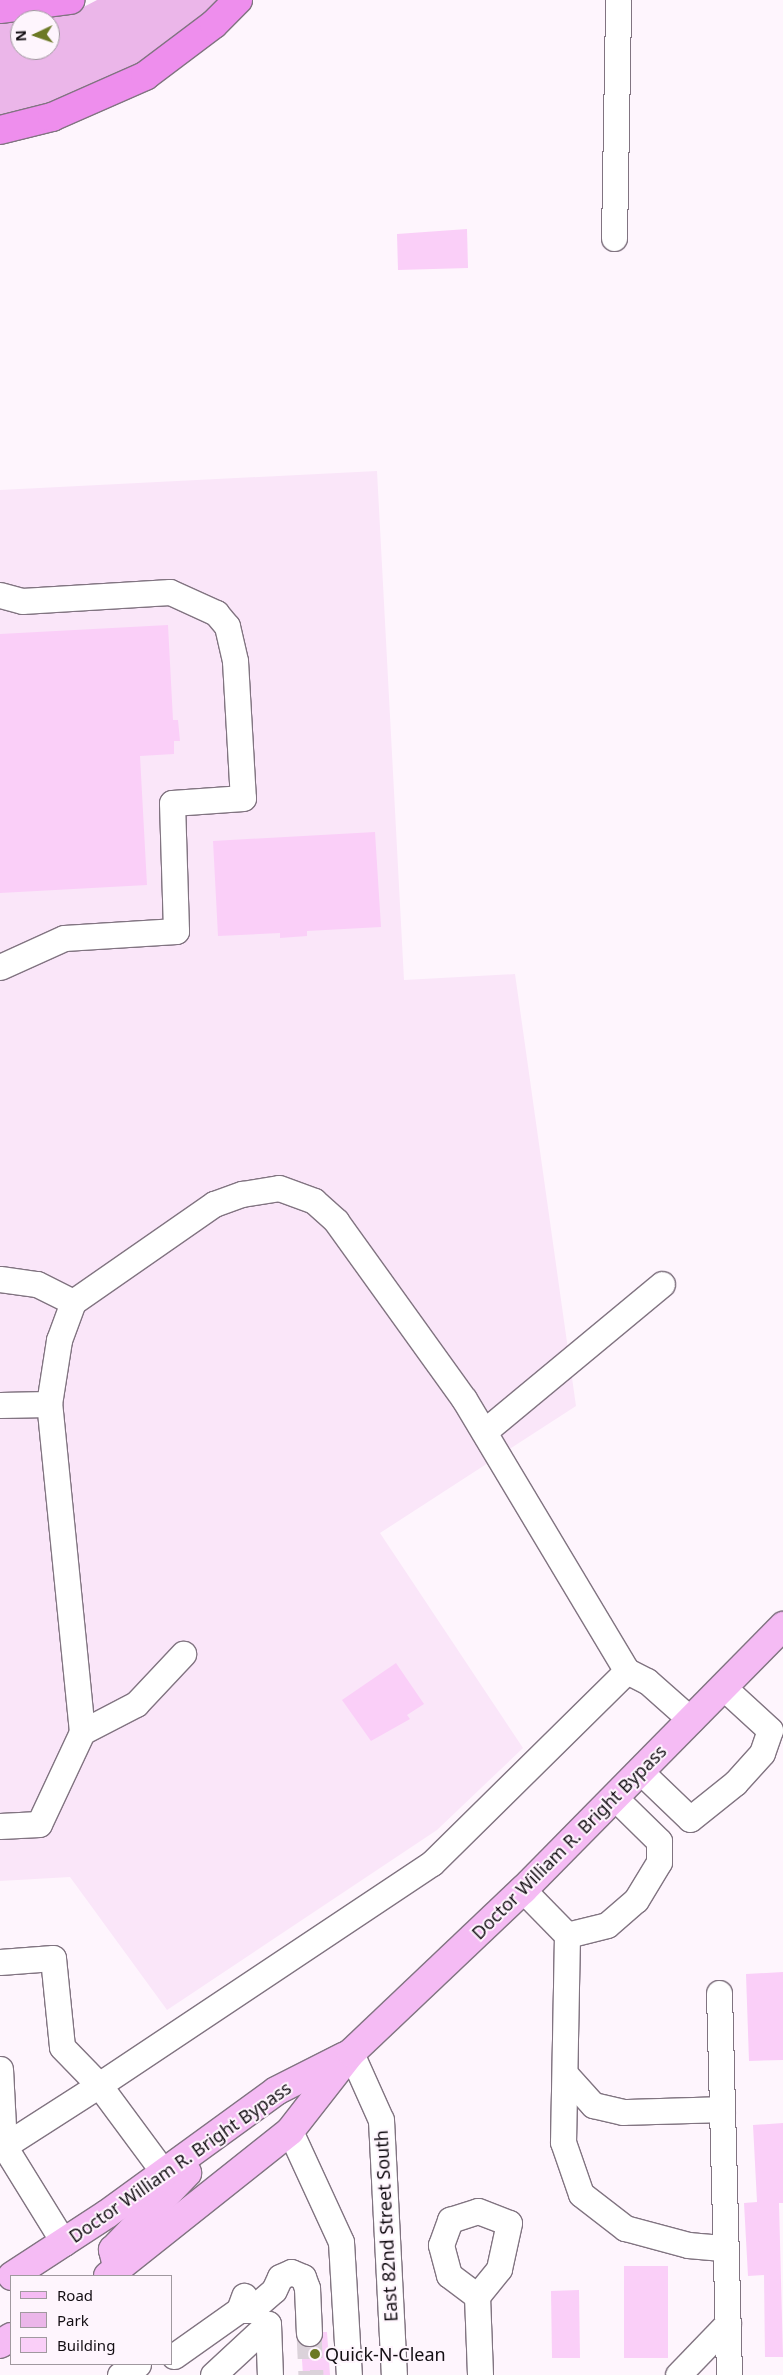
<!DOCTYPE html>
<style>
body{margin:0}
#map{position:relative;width:783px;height:2375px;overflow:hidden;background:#fef5fd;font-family:"Noto Sans",sans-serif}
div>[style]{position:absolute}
.built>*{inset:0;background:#fae6f9}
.green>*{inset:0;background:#ebb6e9}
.building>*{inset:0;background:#facff8}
.minor-tunnel>*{height:25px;margin-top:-12.5px;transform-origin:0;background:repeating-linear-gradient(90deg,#dbd2da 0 25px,transparent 0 37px)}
.roads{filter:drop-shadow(1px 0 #817481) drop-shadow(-1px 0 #817481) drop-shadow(0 1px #817481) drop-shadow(0 -1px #817481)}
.minor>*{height:25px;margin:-12.5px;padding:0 12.5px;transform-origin:12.5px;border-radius:12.5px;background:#fff}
.major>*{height:28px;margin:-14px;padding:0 14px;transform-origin:14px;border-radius:14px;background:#f5bbf4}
.highway>*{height:28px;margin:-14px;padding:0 14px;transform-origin:14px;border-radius:14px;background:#ee8eed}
.dots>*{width:14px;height:14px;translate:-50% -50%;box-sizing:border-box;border:2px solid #fef5fd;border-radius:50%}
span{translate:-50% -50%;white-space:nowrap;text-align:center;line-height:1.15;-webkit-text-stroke:4px #fef5fd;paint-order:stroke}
.street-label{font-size:18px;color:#130e13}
.poi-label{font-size:18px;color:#130e13}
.left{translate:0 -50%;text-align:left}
.legend{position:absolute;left:10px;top:2275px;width:162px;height:90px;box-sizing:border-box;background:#fef5fd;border:1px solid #a0999f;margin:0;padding:6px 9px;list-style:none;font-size:15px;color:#130e13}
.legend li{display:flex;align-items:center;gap:10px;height:25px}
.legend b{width:25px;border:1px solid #a0999f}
.north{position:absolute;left:10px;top:10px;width:50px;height:50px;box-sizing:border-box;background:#fef5fd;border:1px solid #a0999f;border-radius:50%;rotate:267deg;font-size:14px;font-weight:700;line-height:20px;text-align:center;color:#130e13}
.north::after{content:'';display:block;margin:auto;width:18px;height:22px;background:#6c7925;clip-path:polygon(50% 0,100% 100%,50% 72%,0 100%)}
</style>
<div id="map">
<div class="built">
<div style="clip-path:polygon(377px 471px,404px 980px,515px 974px,576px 1406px,380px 1533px,523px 1748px,437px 1830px,167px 2010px,70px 1877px,0 1881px,0 490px)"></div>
</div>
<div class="green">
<div style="clip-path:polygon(97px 0,222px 0,123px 76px,57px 105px,0 118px,0 23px,20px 22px,20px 50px,50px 50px,50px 20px,29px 20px,78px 10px)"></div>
</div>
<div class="building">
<div style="clip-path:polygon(467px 229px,468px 268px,398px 270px,397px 234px)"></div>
<div style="clip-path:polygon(168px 625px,173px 720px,178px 720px,180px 741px,174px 741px,174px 754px,140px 756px,147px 885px,0 893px,0 634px)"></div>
<div style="clip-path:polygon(375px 832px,381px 927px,307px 931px,307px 936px,280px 938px,280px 933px,218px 936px,213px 841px)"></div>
<div style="clip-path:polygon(396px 1663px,424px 1704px,407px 1715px,410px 1719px,371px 1741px,342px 1700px)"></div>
<div style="clip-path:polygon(783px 1972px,783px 2060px,749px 2061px,746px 1974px)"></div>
<div style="clip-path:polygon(783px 2123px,783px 2203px,779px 2203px,783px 2357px,765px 2357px,764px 2275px,748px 2276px,744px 2203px,757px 2202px,753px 2125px)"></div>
<div style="clip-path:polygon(624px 2266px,668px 2266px,668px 2358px,624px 2358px)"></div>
<div style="clip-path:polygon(579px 2290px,580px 2358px,552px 2358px,551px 2291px)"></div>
<div style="clip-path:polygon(323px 2332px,327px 2332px,330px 2375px,303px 2375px,301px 2345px,316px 2345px)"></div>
</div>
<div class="minor-tunnel">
<div style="left:309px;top:2333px;width:42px;rotate:87.3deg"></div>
</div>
<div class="roads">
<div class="minor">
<div style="left:614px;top:238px;width:238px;rotate:-89deg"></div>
<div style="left:0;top:595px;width:23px;rotate:15deg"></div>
<div style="left:22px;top:601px;width:148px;rotate:-3.5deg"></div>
<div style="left:170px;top:592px;width:51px;rotate:24.5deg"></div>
<div style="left:216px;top:613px;width:17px;rotate:50deg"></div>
<div style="left:227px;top:626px;width:36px;rotate:77deg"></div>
<div style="left:235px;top:661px;width:137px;rotate:86.7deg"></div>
<div style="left:243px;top:798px;width:71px;rotate:176deg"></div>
<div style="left:172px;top:803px;width:128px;rotate:88.2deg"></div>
<div style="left:176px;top:931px;width:112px;rotate:176.4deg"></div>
<div style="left:64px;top:938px;width:70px;rotate:155.6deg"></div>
<div style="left:0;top:1279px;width:37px;rotate:8deg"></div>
<div style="left:37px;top:1284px;width:40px;rotate:26.6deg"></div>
<div style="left:0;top:1405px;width:49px;rotate:-1.2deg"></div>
<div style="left:485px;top:1431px;width:230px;rotate:-39.7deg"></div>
<div style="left:82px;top:1732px;width:61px;rotate:-27.4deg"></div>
<div style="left:136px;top:1704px;width:69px;rotate:-46.8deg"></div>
<div style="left:640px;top:1771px;width:69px;rotate:43.8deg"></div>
<div style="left:690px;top:1819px;width:58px;rotate:-38.7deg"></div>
<div style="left:735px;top:1783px;width:40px;rotate:-48deg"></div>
<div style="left:762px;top:1753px;width:24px;rotate:-71deg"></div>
<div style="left:770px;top:1730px;width:64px;rotate:-137.5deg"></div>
<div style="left:0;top:1826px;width:39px;rotate:-3deg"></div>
<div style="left:39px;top:1824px;width:102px;rotate:-64.9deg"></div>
<div style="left:82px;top:1732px;width:330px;rotate:-95.7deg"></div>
<div style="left:49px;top:1404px;width:65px;rotate:-81.1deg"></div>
<div style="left:59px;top:1340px;width:40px;rotate:-69.8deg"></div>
<div style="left:73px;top:1302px;width:172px;rotate:-34.8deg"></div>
<div style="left:214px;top:1204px;width:30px;rotate:-20deg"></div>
<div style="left:242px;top:1194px;width:37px;rotate:-9deg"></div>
<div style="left:279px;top:1188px;width:37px;rotate:20deg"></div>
<div style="left:314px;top:1201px;width:30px;rotate:42deg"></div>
<div style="left:336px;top:1221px;width:219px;rotate:54.3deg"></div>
<div style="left:464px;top:1399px;width:317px;rotate:59.1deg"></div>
<div style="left:523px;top:1890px;width:63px;rotate:45.6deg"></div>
<div style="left:567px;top:1935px;width:207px;rotate:91.1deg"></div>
<div style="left:563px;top:2142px;width:55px;rotate:70.9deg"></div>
<div style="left:581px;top:2194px;width:56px;rotate:37.7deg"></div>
<div style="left:625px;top:2228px;width:65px;rotate:15.1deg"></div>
<div style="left:688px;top:2245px;width:37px;rotate:5deg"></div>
<div style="left:567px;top:1935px;width:41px;rotate:-14deg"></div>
<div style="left:607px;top:1925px;width:38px;rotate:-41deg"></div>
<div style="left:636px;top:1900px;width:44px;rotate:-58.8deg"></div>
<div style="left:659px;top:1862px;width:21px;rotate:-90deg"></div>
<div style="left:659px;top:1841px;width:63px;rotate:-135.6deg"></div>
<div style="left:0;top:1962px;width:53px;rotate:-4.3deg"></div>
<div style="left:53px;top:1958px;width:89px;rotate:84.2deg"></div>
<div style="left:62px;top:2047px;width:53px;rotate:45.8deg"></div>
<div style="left:99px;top:2085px;width:400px;rotate:-33.7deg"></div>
<div style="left:432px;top:1863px;width:274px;rotate:-44.6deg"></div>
<div style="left:627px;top:1671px;width:22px;rotate:27deg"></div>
<div style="left:647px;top:1681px;width:59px;rotate:41.6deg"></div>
<div style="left:719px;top:1993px;width:382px;rotate:88.5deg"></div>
<div style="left:351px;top:2053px;width:73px;rotate:65.9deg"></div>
<div style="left:381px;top:2120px;width:255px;rotate:87.1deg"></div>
<div style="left:0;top:2069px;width:77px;rotate:87deg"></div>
<div style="left:565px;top:2074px;width:42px;rotate:47.9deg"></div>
<div style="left:593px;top:2105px;width:31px;rotate:13deg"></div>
<div style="left:623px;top:2112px;width:99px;rotate:-1.7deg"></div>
<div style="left:290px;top:2131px;width:122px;rotate:65.3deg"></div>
<div style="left:341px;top:2242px;width:133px;rotate:86.6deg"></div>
<div style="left:64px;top:2243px;width:114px;rotate:-121.7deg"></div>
<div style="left:4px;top:2146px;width:113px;rotate:-32.7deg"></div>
<div style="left:99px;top:2085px;width:109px;rotate:53.5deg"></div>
<div style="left:477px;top:2296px;width:35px;rotate:-143deg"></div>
<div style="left:449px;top:2275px;width:31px;rotate:-105deg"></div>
<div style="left:441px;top:2245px;width:27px;rotate:-70deg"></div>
<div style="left:450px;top:2220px;width:29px;rotate:-18deg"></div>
<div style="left:478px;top:2211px;width:33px;rotate:21deg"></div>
<div style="left:509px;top:2223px;width:47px;rotate:102.3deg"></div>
<div style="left:499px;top:2269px;width:35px;rotate:129deg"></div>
<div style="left:477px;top:2296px;width:79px;rotate:87.8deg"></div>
<div style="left:239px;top:2310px;width:12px"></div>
<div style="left:251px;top:2310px;width:30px;rotate:-41deg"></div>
<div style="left:274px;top:2290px;width:14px;rotate:-65deg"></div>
<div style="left:280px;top:2277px;width:12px;rotate:-24deg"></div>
<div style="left:291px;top:2272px;width:13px;rotate:23deg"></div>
<div style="left:303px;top:2277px;width:12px;rotate:70deg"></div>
<div style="left:307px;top:2288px;width:45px;rotate:87.5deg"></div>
<div style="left:268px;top:2324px;width:51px;rotate:87.8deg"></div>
<div style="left:174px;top:2356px;width:80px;rotate:-35.3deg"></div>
<div style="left:239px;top:2310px;width:15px;rotate:-70deg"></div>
<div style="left:120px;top:2375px;width:21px;rotate:-31deg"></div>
<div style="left:213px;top:2375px;width:75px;rotate:-42.8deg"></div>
<div style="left:678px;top:2375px;width:72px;rotate:-46.1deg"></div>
</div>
<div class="major">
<div style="left:118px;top:2270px;width:21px;rotate:-104deg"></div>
<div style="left:113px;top:2250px;width:107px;rotate:-46.1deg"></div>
<div style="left:12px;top:2276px;width:113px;rotate:-33.1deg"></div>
<div style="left:107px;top:2214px;width:209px;rotate:-36deg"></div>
<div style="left:276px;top:2091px;width:77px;rotate:-26.9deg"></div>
<div style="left:108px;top:2276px;width:233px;rotate:-38.5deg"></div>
<div style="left:290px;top:2131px;width:99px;rotate:-52deg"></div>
<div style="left:351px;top:2053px;width:237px;rotate:-43.5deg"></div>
<div style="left:523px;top:1890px;width:371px;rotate:-45.4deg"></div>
<div style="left:0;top:2344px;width:13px;rotate:-32deg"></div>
</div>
<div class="highway">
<div style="left:0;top:9px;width:71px;rotate:-7.3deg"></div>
<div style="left:0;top:130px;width:54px;rotate:-14deg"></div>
<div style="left:52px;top:117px;width:102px;rotate:-23.8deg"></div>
<div style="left:145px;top:76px;width:86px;rotate:-37deg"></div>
<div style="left:214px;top:24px;width:34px;rotate:-45deg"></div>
</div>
</div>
<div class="dots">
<div style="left:315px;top:2354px;background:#6c7925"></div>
</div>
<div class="street-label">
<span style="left:569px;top:1842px;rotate:-45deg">Doctor William R. Bright Bypass</span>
<span style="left:180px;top:2162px;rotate:-35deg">Doctor William R. Bright Bypass</span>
<span style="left:386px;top:2226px;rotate:-93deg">East 82nd Street South</span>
</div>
<div class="poi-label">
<span class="left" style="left:325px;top:2354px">Quick-N-Clean</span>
</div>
<ul class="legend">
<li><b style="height:6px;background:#f5bbf4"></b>Road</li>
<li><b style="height:14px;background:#ebb6e9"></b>Park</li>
<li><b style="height:14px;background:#facff8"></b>Building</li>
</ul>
<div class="north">N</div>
</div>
